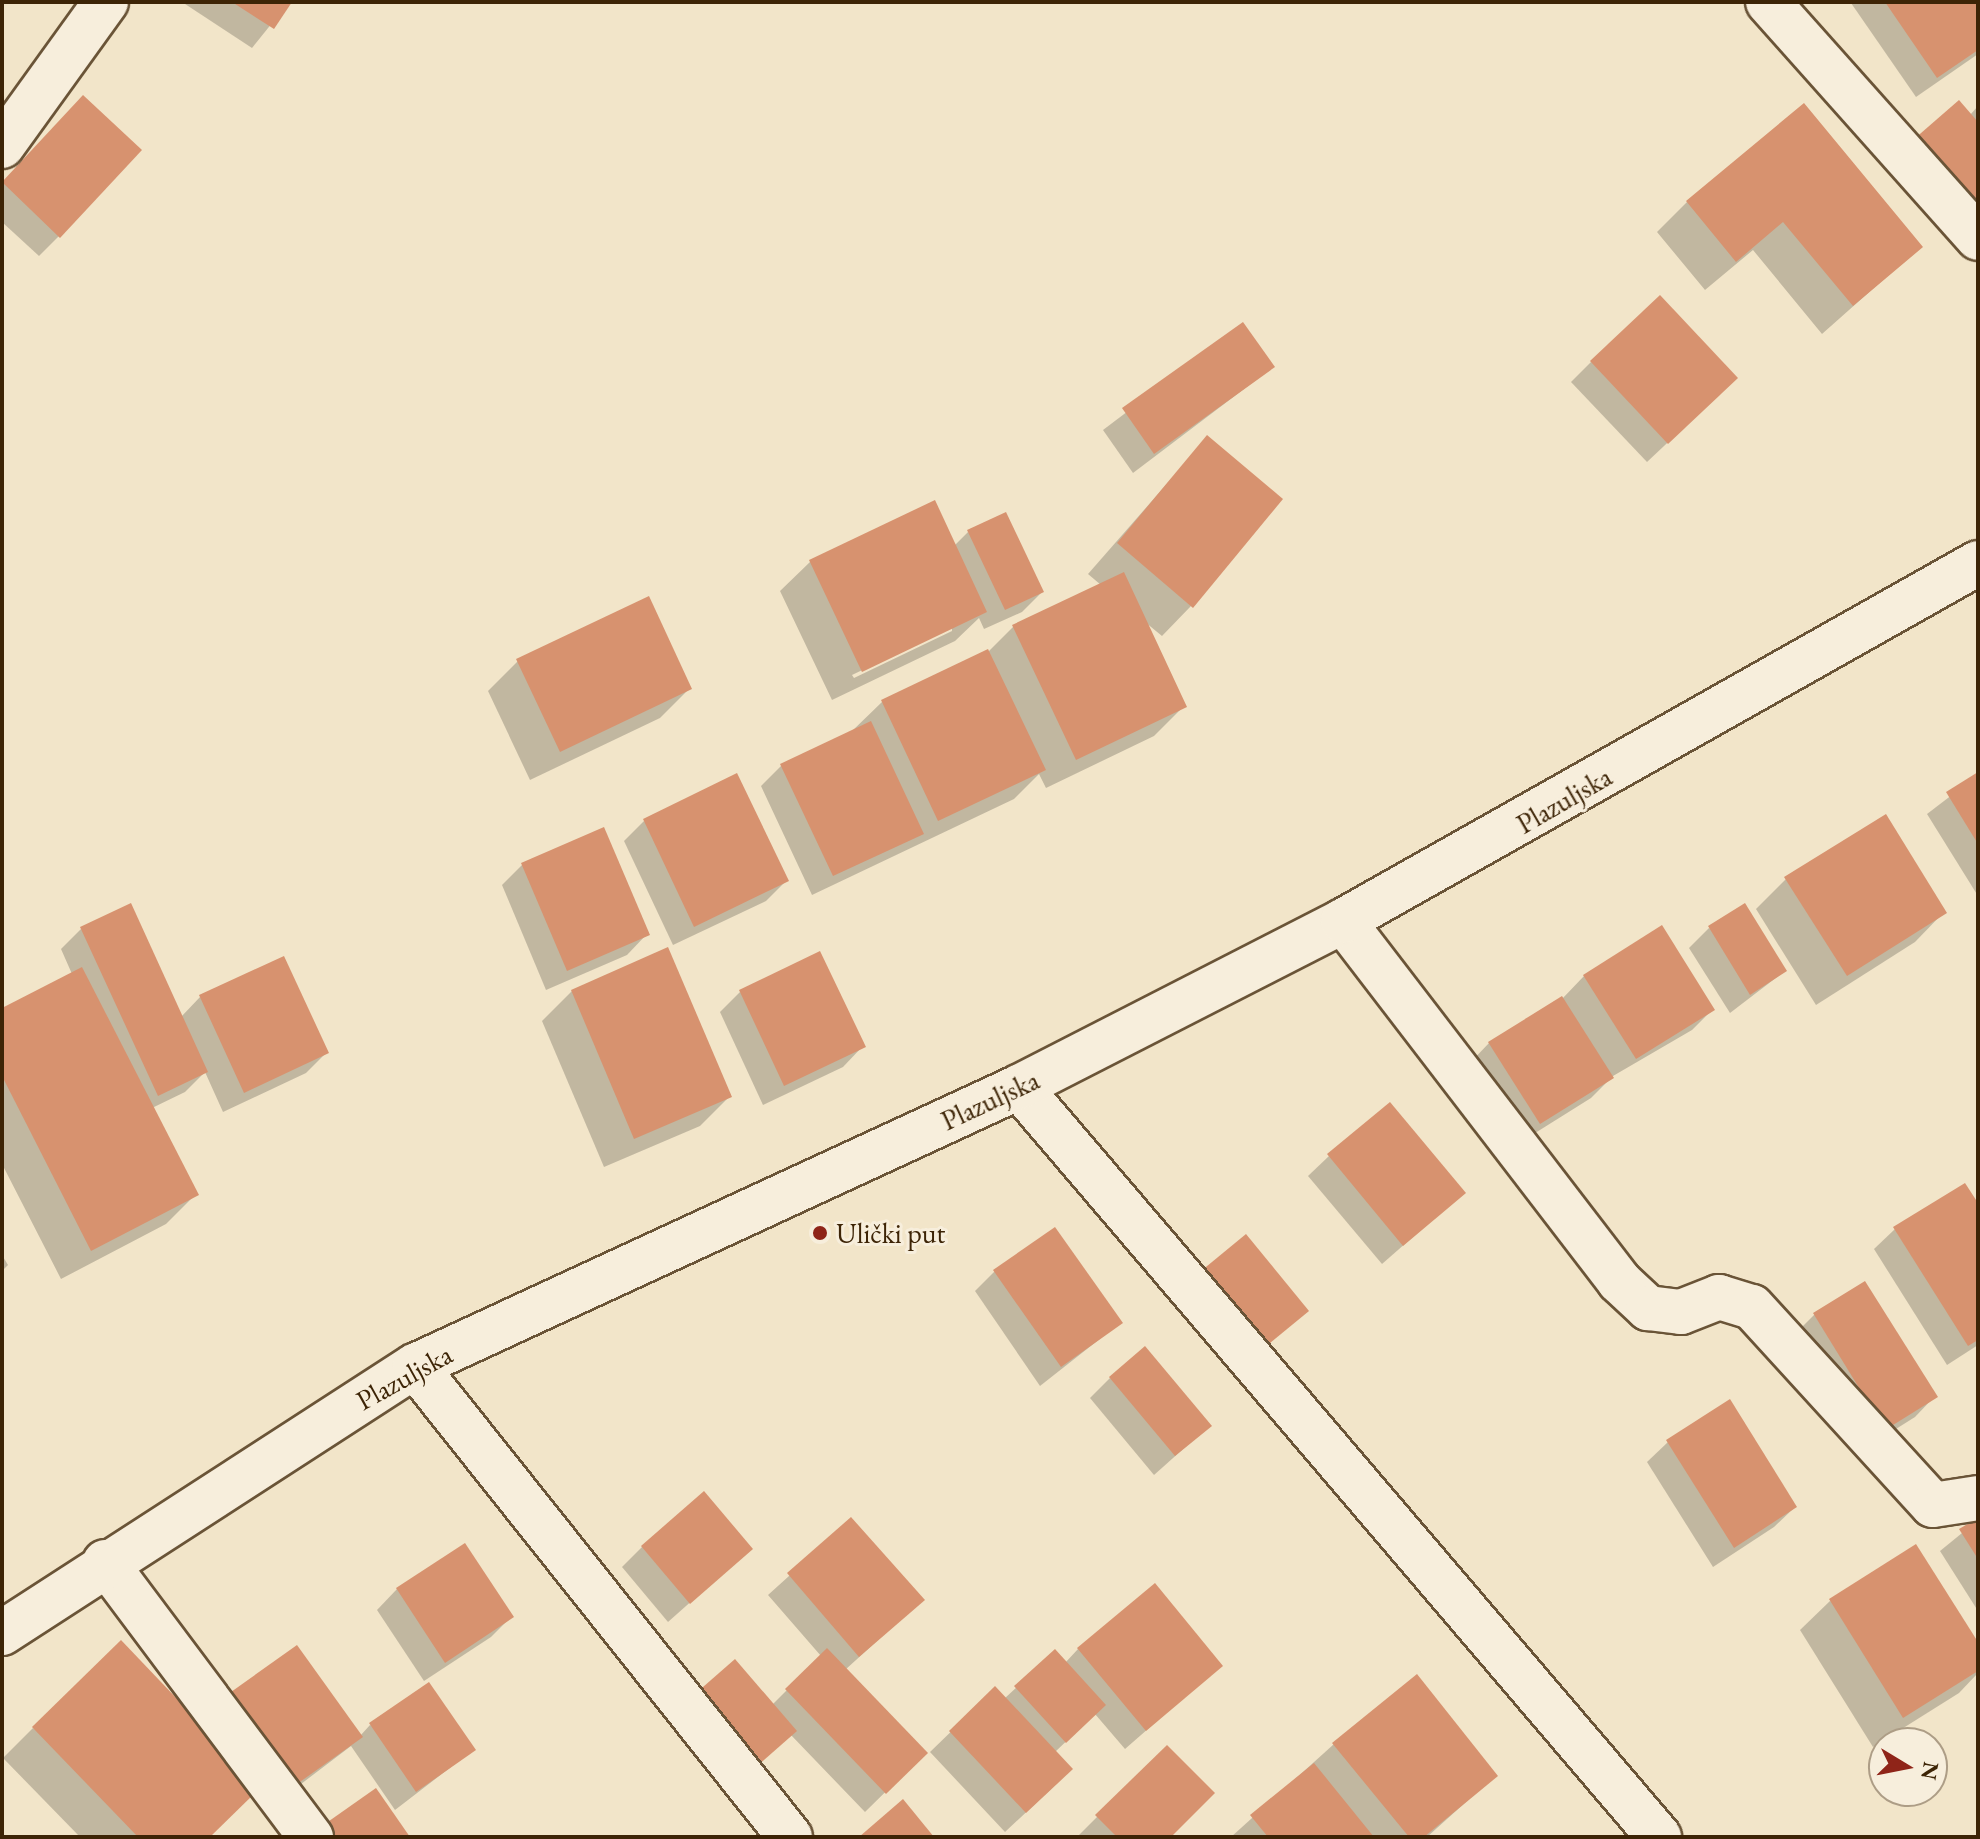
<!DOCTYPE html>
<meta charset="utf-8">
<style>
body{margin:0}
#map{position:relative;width:1980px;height:1839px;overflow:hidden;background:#f2e5c9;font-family:"EB Garamond",serif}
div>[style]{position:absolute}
.shadow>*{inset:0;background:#0003}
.building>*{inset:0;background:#d7926f}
.roads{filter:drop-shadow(2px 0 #6a5437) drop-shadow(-2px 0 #6a5437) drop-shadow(0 2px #6a5437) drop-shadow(0 -2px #6a5437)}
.minor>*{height:44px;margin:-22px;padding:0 22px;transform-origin:22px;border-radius:22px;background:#f7eedc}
.secondary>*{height:44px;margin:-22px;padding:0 22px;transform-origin:22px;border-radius:22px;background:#f7eedc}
.dots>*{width:22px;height:22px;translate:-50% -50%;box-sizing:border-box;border:4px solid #f7eedc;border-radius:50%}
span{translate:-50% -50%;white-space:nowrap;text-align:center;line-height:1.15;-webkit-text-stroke:6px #f7eedc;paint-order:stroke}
.street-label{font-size:28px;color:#3d2406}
.poi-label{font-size:28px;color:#3d2406}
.left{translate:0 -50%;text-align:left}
.frame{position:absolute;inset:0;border:4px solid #3d2406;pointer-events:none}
.north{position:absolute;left:1868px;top:1727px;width:80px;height:80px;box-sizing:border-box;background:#f7eedc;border:2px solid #ad9d86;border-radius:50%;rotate:100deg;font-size:22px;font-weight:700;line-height:32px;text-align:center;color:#3d2406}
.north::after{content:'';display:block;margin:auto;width:28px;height:36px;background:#8f2418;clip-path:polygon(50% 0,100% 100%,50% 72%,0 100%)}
</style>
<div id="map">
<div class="shadow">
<div style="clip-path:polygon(182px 2px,289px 2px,252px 48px)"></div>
<div style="clip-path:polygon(1978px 2px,1978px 54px,1916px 97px,1851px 3px)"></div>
<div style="clip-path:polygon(1978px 106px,1978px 258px,1970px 115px)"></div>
<div style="clip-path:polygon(63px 118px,59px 236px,39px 256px,2px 222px,2px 183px)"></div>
<div style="clip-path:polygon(1687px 202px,1920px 247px,1822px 334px,1753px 250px,1705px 290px,1657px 232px)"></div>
<div style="clip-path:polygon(1243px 324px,1273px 367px,1133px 473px,1103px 430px)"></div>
<div style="clip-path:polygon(1591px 362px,1715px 398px,1647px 462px,1571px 382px)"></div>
<div style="clip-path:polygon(1207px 438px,1191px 606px,1162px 636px,1145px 622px,1184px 706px,1154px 736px,1046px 788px,1039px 774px,1014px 799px,812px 895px,761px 786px,781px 766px,851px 732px,882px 702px,988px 652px,1013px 627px,1101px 585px,1088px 574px)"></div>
<div style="clip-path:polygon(evenodd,968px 532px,1042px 592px,1022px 612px,984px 629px,979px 618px,955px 641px,832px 700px,780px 591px,810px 562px,954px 546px,968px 532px,952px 627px,952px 631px,854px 678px,852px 675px,952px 627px)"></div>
<div style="clip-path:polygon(518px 661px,690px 688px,660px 718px,530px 780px,488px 691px)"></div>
<div style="clip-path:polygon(1978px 775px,1978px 896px,1927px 814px)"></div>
<div style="clip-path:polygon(644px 821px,786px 881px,766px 901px,673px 945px,624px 841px)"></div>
<div style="clip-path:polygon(603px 830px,647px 934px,627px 955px,546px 990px,502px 885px,522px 865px)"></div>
<div style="clip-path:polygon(1786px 879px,1944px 912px,1915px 942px,1816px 1005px,1756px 909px)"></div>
<div style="clip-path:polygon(1709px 928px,1785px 971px,1730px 1013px,1689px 948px)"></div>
<div style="clip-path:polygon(81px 929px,181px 1017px,200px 997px,326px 1053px,306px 1073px,223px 1112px,205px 1072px,185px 1092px,152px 1108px,196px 1194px,166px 1224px,61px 1279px,2px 1164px,2px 1011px,72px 974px,61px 949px)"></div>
<div style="clip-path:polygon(1584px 976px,1712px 1010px,1692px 1030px,1613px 1076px,1591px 1098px,1519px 1143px,1469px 1064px,1489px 1043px,1562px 999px)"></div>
<div style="clip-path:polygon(572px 991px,730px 1096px,700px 1126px,604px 1167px,542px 1021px)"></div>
<div style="clip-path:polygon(740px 992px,863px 1046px,843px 1067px,763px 1105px,720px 1012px)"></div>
<div style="clip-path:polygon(1329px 1156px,1463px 1193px,1382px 1264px,1308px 1176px)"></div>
<div style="clip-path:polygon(1978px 1207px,1978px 1345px,1947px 1365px,1874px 1249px,1895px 1229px)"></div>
<div style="clip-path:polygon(2px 1255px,8px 1265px,2px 1271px)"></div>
<div style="clip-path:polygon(995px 1271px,1120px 1323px,1040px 1386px,975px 1291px)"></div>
<div style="clip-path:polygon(1865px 1283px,1935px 1396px,1915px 1417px,1864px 1449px,1794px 1335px,1814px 1315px)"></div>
<div style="clip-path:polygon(1110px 1378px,1209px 1426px,1154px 1475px,1090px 1398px)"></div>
<div style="clip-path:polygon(1668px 1442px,1795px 1507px,1774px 1527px,1713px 1567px,1647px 1462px)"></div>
<div style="clip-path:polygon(851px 1520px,922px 1600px,845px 1670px,925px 1753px,865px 1812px,790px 1734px,772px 1705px,821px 1656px,768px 1595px)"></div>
<div style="clip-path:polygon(1978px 1520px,1978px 1611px,1940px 1551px)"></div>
<div style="clip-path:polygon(642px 1547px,750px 1549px,668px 1622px,622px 1567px)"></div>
<div style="clip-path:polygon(397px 1589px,511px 1617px,491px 1637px,424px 1681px,377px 1610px)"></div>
<div style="clip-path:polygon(1830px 1601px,1978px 1646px,1978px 1673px,1959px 1693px,1873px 1747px,1800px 1630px)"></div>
<div style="clip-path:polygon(296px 1648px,360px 1736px,370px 1725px,473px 1750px,395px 1810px,351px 1746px,276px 1803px,212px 1714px)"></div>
<div style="clip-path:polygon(1078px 1649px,1220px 1666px,1125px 1749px,1095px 1714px,1055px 1752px,1051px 1789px,1005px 1832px,930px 1752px,995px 1689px,1004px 1699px,1055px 1652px,1065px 1663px)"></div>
<div style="clip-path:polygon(33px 1728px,208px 1837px,80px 1837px,3px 1758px)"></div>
<div style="clip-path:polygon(1334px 1744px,1496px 1775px,1427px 1837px,1231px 1837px)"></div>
<div style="clip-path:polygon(1167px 1747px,1169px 1837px,1077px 1837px)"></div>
</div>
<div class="building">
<div style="clip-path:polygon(232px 2px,292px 2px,274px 29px)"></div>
<div style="clip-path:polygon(1885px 2px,1978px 2px,1978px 50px,1937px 78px)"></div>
<div style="clip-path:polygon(83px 95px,142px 150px,60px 238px,2px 182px)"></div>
<div style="clip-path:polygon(1959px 100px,1978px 122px,1978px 214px,1913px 140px)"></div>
<div style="clip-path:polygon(1804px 103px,1923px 247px,1853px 306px,1783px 222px,1736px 262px,1686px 201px)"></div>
<div style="clip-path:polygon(1660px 295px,1738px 378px,1668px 444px,1590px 361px)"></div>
<div style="clip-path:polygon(1243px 322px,1275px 367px,1154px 454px,1122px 408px)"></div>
<div style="clip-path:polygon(1207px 435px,1283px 499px,1193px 608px,1117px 543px)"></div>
<div style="clip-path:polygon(935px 500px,987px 612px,862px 672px,809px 560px)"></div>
<div style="clip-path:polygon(1006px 512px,1044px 592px,1005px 610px,967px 530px)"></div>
<div style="clip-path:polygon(1124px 572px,1187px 707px,1076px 760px,1012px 625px)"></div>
<div style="clip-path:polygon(649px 596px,692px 689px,560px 752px,516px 659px)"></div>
<div style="clip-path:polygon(988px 649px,1046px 770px,938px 821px,881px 700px)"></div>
<div style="clip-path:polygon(871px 721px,924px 834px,833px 876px,780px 764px)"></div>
<div style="clip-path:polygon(1978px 772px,1978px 844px,1946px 792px)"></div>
<div style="clip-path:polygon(737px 773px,789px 881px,694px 927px,643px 819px)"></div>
<div style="clip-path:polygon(1886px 814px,1947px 913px,1847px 976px,1784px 877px)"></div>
<div style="clip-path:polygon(604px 827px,650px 935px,567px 971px,521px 863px)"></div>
<div style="clip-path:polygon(131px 903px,208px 1072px,158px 1096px,80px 927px)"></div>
<div style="clip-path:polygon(1745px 903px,1787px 971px,1750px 995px,1708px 926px)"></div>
<div style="clip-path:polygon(1662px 925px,1715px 1010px,1636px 1059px,1583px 975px)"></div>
<div style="clip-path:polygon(668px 947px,732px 1097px,634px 1139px,571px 990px)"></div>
<div style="clip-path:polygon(820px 951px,866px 1047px,784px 1086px,739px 990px)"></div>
<div style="clip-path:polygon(284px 956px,329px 1053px,244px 1093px,199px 995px)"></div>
<div style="clip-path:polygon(82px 967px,199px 1195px,91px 1251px,2px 1076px,2px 1008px)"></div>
<div style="clip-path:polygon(1562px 996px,1614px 1078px,1540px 1124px,1488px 1042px)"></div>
<div style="clip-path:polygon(1390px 1102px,1466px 1193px,1403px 1246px,1327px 1154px)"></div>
<div style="clip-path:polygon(1965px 1183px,1978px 1203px,1978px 1340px,1968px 1346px,1893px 1227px)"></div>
<div style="clip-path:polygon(1055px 1227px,1123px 1323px,1061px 1367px,993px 1270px)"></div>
<div style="clip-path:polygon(1246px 1234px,1309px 1311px,1258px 1353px,1195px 1276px)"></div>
<div style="clip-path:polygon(1865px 1281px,1938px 1397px,1885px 1430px,1813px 1313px)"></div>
<div style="clip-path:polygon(1145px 1346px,1212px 1426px,1175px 1456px,1109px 1377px)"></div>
<div style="clip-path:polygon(1730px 1399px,1797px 1507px,1734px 1548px,1666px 1440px)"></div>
<div style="clip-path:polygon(704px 1491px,753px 1549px,690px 1604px,641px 1546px)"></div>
<div style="clip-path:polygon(851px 1517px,925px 1600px,859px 1657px,787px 1573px)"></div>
<div style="clip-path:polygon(1978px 1518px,1978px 1559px,1959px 1529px)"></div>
<div style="clip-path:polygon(465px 1543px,514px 1617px,445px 1663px,396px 1588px)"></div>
<div style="clip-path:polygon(1916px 1544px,1978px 1642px,1978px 1671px,1903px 1718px,1829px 1599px)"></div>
<div style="clip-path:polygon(1155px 1583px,1223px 1666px,1146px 1731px,1077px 1648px)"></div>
<div style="clip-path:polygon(121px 1640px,261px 1787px,210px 1837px,138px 1837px,32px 1727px)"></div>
<div style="clip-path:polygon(297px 1645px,363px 1737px,297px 1784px,231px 1692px)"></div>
<div style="clip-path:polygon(827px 1648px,928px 1753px,886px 1794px,785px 1689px)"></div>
<div style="clip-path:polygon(1055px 1649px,1106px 1705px,1066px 1743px,1014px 1686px)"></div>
<div style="clip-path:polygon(735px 1659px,797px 1731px,757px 1766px,695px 1694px)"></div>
<div style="clip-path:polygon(1417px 1674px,1498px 1776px,1424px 1837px,1409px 1837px,1332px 1743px)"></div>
<div style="clip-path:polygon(429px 1682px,476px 1750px,416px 1792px,369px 1723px)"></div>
<div style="clip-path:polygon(995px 1686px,1073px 1769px,1026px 1813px,949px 1731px)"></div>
<div style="clip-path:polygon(1167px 1745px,1215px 1793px,1171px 1837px,1117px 1837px,1095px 1815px)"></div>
<div style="clip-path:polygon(1314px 1763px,1374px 1837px,1268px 1837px,1250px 1815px)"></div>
<div style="clip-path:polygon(376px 1788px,410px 1837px,329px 1837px,322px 1826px)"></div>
<div style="clip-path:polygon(903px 1799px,934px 1837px,859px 1837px)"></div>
</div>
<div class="roads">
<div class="minor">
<div style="left:1768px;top:2px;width:316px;rotate:48.3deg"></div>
<div style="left:2px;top:146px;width:178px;rotate:-54.2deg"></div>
<div style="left:1343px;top:921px;width:454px;rotate:52.5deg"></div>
<div style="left:1619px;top:1281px;width:40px;rotate:43deg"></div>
<div style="left:1648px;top:1308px;width:33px;rotate:7deg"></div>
<div style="left:1681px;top:1312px;width:41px;rotate:-21.5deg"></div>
<div style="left:1719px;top:1297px;width:34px;rotate:17deg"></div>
<div style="left:1752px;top:1307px;width:268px;rotate:47.6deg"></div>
<div style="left:1933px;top:1505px;width:46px;rotate:-8.8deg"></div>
<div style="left:1019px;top:1087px;width:986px;rotate:49.52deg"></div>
<div style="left:415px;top:1366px;width:602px;rotate:51.47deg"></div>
<div style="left:105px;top:1562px;width:344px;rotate:53.2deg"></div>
</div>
<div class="secondary">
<div style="left:2px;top:1633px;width:492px;rotate:-32.9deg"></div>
<div style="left:415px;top:1366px;width:665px;rotate:-24.79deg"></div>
<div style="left:1019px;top:1087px;width:364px;rotate:-27.1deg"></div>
<div style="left:1343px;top:921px;width:729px;rotate:-29.41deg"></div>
</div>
</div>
<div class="dots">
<div style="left:820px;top:1233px;background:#8f2418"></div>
</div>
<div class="street-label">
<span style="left:1564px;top:800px;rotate:-30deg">Plazuljska</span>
<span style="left:990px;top:1100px;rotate:-25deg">Plazuljska</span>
<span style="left:404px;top:1377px;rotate:-29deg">Plazuljska</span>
</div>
<div class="poi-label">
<span class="left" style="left:836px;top:1233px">Ulički put</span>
</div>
<div class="frame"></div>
<div class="north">N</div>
</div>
